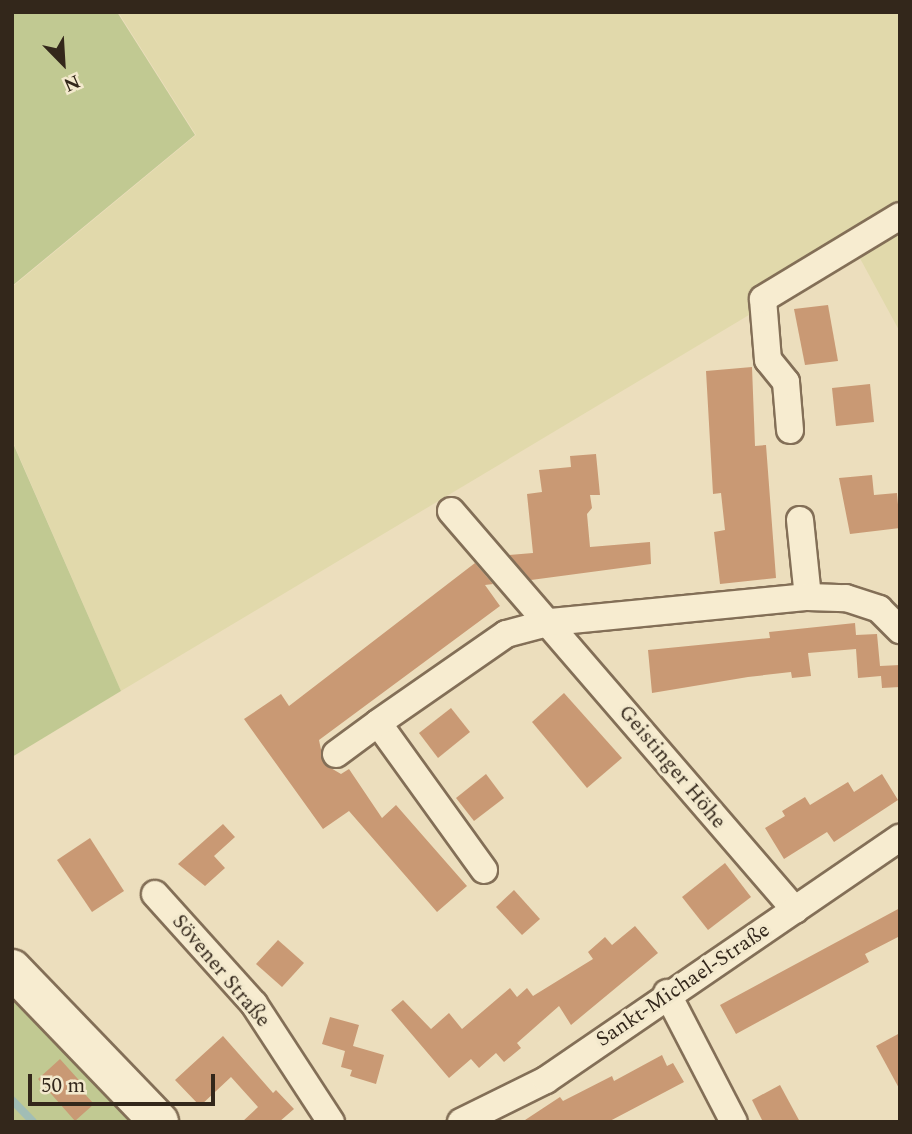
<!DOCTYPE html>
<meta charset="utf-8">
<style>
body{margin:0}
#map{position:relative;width:912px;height:1134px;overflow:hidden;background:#ecdebd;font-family:Spectral,serif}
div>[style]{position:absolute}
.farmland>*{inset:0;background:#e1d9ab}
.green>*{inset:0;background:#c1c992}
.stream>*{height:8px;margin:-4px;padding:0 4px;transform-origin:4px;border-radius:4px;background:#a1bdb5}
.building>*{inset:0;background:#c99974}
.roads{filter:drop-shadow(2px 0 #836f57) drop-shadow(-2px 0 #836f57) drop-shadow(0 2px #836f57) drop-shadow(0 -2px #836f57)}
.minor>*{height:26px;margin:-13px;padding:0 13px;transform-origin:13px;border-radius:13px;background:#f7ecd0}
.secondary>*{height:38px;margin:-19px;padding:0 19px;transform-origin:19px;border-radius:19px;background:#f7ecd0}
span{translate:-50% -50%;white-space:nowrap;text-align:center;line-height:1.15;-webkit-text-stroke:6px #f3e9cd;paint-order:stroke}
.street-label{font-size:21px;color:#33271b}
.frame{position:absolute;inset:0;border:14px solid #33271b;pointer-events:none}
.north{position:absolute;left:28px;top:28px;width:70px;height:70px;-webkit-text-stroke:5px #f3e9cd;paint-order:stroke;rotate:156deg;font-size:19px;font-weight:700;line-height:28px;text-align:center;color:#33271b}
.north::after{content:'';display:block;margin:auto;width:24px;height:32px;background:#33271b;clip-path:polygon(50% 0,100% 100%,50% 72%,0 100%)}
.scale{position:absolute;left:28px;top:1074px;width:187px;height:32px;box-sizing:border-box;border:4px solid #33271b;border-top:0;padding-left:9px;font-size:21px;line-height:24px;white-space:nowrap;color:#33271b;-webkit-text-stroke:5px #f3e9cd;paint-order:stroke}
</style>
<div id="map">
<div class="farmland">
<div style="clip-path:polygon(118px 12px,900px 12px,900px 332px,856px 251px,121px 691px,12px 440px,12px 287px,196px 135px)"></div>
</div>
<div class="green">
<div style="clip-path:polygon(12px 12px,117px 12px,195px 135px,12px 286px)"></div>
<div style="clip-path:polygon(12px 441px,121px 691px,12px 757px)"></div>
<div style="clip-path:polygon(12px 968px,155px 1122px,12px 1122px)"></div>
</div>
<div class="stream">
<div style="left:12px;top:1100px;width:30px;rotate:46deg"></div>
</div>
<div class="building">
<div style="clip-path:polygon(828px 305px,838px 361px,805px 365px,794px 309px)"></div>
<div style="clip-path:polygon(752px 367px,755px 446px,766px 445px,776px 578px,720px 584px,714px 532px,725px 530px,721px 493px,713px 494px,706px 371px)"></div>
<div style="clip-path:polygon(870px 384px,874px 422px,836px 426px,832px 388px)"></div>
<div style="clip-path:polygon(596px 454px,600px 495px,590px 495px,592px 508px,587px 514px,590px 547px,650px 542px,651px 564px,531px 580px,509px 555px,533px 553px,527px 494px,542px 492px,539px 470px,571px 467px,570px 456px)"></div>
<div style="clip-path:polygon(872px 475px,874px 495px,897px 493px,900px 528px,850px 534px,839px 478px)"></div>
<div style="clip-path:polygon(475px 563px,493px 584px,485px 585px,500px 606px,319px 740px,324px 764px,341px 774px,349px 769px,382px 818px,396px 805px,467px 886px,437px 912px,349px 811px,323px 829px,244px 719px,281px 694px,289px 706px)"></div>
<div style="clip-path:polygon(855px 623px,856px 635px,877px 634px,880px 666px,900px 665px,900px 687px,882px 688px,881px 676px,858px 678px,856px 649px,808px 653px,811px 676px,792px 678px,791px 672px,748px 677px,652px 693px,648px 650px,770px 638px,769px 632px)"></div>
<div style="clip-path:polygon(564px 693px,622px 758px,587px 788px,532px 722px)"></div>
<div style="clip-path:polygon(451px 708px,470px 732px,438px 758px,419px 733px)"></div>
<div style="clip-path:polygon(486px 774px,504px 798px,474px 821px,456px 798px)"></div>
<div style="clip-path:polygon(882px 774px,898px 800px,834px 842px,827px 832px,784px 859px,765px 828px,785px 816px,782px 811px,805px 797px,810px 805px,848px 782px,854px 792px)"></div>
<div style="clip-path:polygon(223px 824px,235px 837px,214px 856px,225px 868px,205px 886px,178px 864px)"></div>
<div style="clip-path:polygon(90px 838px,124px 891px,92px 912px,57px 860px)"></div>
<div style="clip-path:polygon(725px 863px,751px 897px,708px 930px,682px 897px)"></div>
<div style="clip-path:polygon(514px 890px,540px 919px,522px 935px,496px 907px)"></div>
<div style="clip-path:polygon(900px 908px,900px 936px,865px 954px,869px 962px,736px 1034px,720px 1005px)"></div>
<div style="clip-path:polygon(635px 926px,658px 953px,571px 1025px,559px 1006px,517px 1043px,521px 1048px,504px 1062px,496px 1053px,479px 1068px,471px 1059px,449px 1078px,391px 1010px,403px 1000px,431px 1029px,449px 1013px,462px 1029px,510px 988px,517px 997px,527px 988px,533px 996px,593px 959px,588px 952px,605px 937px,612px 945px)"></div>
<div style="clip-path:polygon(278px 940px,304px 963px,282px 987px,256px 964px)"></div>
<div style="clip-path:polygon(330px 1017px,359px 1025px,353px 1046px,384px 1055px,376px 1084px,350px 1076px,352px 1070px,341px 1067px,345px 1051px,322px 1044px)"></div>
<div style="clip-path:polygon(900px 1033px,900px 1090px,876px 1046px)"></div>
<div style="clip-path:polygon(223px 1036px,273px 1093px,276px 1090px,294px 1109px,279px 1122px,242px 1122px,258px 1107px,231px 1077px,200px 1106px,175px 1080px)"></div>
<div style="clip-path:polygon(662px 1055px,667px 1066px,673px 1063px,684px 1082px,608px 1122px,522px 1122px,560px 1097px,563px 1101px,612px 1076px,614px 1081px)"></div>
<div style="clip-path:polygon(60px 1059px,86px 1088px,82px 1091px,94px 1104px,75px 1121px,38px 1079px)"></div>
<div style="clip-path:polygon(780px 1085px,800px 1122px,763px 1122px,752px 1100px)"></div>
</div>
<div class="roads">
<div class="minor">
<div style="left:790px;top:430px;width:48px;rotate:-94.8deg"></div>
<div style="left:786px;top:382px;width:28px;rotate:-129deg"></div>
<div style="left:768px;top:360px;width:61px;rotate:-94.7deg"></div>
<div style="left:763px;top:299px;width:160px;rotate:-31.2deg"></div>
<div style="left:451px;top:511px;width:527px;rotate:49.23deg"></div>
<div style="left:800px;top:520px;width:77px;rotate:84.1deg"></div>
<div style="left:336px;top:754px;width:52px;rotate:-36.4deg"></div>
<div style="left:484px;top:870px;width:181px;rotate:-125.8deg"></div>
<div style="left:378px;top:723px;width:156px;rotate:-34.8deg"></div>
<div style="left:506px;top:634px;width:47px;rotate:-14.9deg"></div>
<div style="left:551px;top:622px;width:258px;rotate:-5.6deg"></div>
<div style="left:808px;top:597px;width:38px;rotate:2deg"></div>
<div style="left:846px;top:598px;width:35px;rotate:18deg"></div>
<div style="left:879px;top:609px;width:30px;rotate:45deg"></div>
<div style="left:155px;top:894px;width:148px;rotate:48deg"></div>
<div style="left:254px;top:1004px;width:141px;rotate:56.9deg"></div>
<div style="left:667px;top:993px;width:145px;rotate:62.6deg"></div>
<div style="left:461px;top:1122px;width:95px;rotate:-26.3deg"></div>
<div style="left:546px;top:1080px;width:429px;rotate:-34.4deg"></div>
</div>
<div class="secondary">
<div style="left:12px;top:969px;width:212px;rotate:46.1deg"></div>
</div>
</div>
<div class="street-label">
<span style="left:672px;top:767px;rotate:50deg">Geistinger Höhe</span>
<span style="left:221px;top:971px;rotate:50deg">Sövener Straße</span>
<span style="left:683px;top:985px;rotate:-34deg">Sankt-Michael-Straße</span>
</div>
<div class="frame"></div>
<div class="north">N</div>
<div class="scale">50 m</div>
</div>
